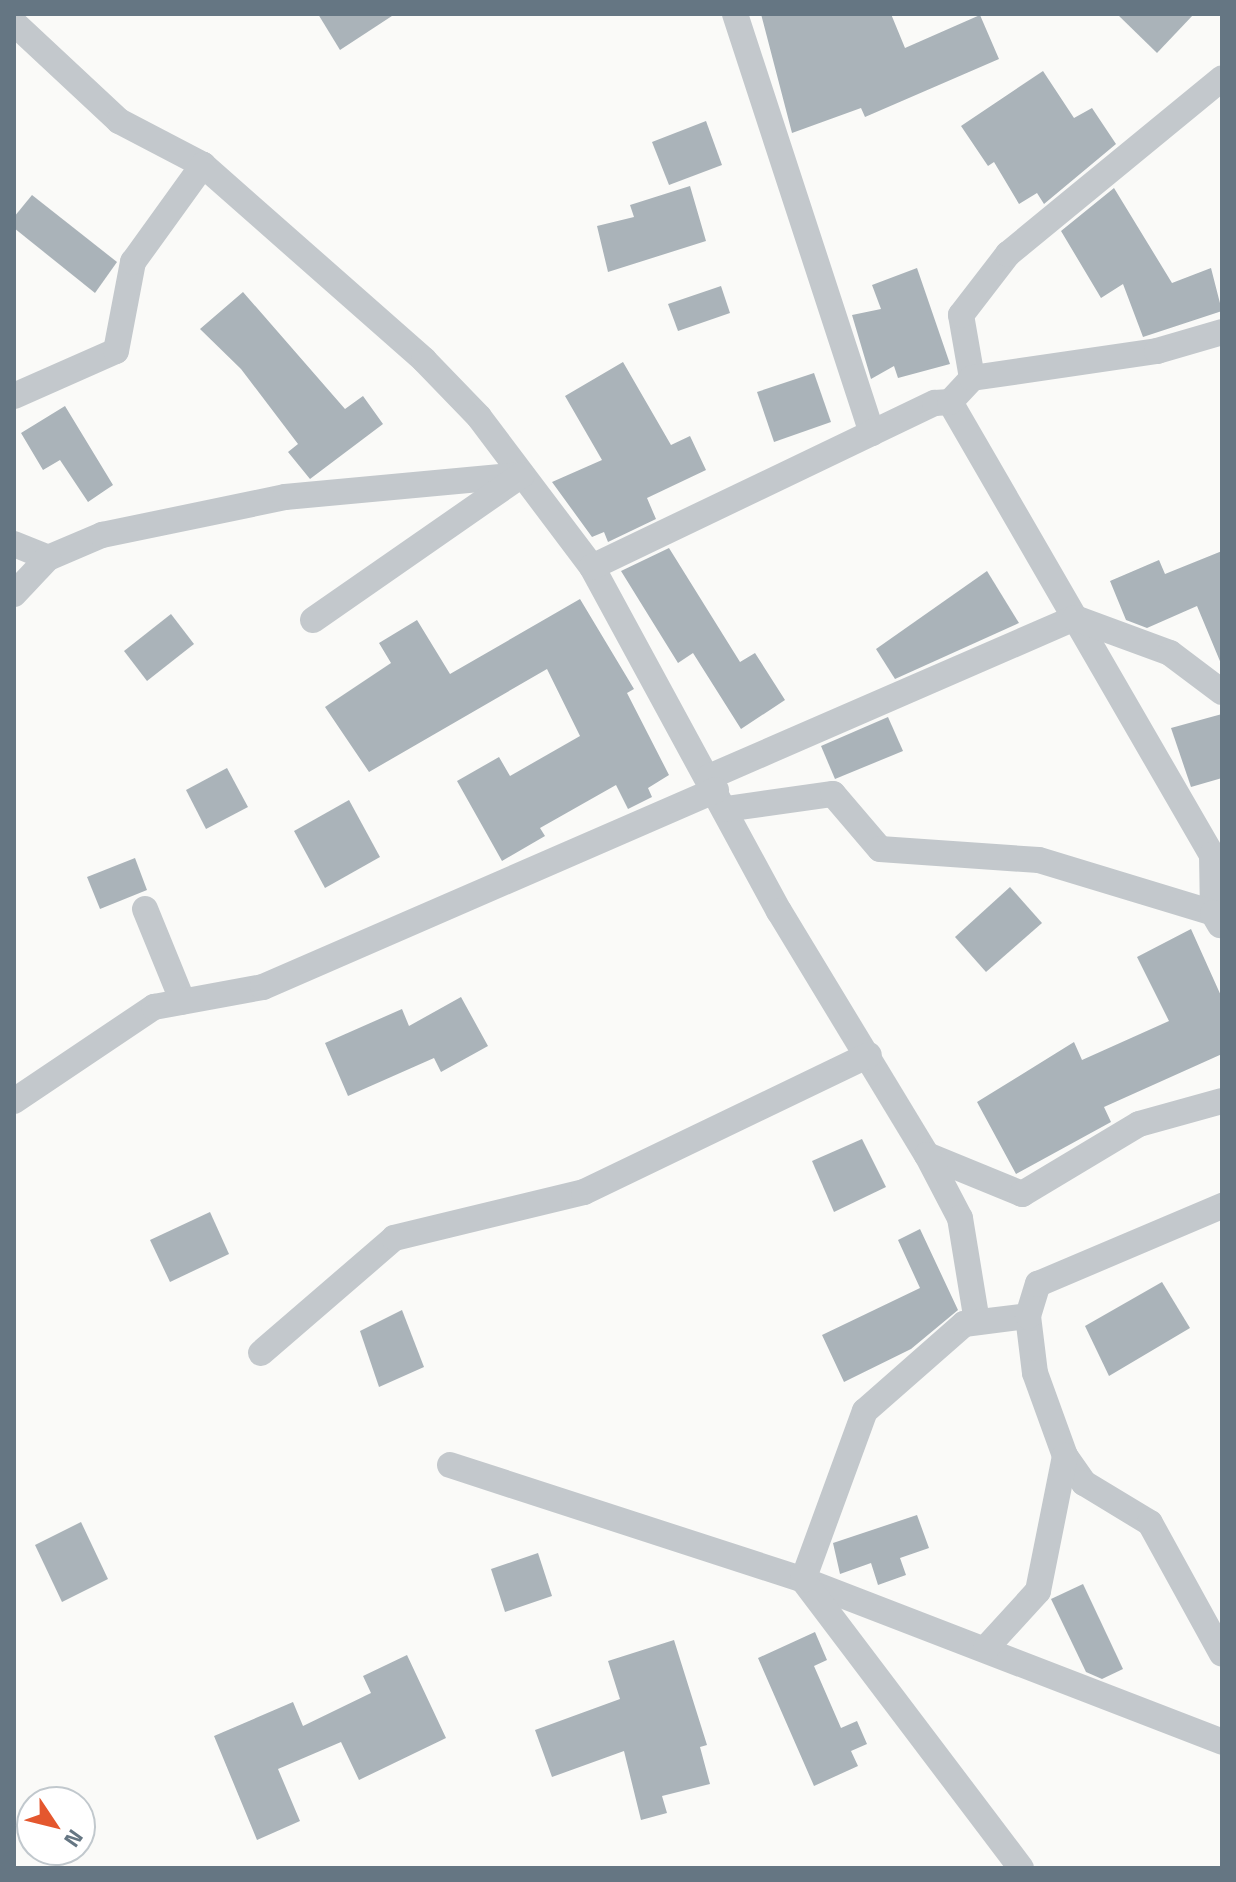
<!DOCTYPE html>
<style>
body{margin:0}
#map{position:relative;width:1236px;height:1882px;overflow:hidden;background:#fafaf8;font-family:"Titillium Web",sans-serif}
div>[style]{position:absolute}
.building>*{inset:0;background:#aab3b9}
.street>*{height:26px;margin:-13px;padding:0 13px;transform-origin:13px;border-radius:13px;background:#c3c8cc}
span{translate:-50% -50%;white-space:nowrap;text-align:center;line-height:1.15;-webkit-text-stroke:8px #fff;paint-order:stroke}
.frame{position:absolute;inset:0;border:16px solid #657683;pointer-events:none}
.north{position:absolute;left:16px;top:1786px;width:80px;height:80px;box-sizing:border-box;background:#fff;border:2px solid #c1c8cd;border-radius:50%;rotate:125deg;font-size:22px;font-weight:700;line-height:32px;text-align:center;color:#657683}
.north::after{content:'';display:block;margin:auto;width:28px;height:36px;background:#e4572e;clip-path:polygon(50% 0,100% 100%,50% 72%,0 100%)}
</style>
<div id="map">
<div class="building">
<div style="clip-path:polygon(318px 14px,395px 14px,340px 50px)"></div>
<div style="clip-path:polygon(761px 14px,891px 14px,905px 48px,980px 15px,999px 59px,865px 117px,861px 108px,792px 133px)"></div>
<div style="clip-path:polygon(1117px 14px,1194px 14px,1157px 53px)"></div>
<div style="clip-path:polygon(1043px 71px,1074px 118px,1092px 108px,1116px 144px,1044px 204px,1037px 193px,1019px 204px,994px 162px,988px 166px,961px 126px)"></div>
<div style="clip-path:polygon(706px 121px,722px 165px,669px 185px,652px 142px)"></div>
<div style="clip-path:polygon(690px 186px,706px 241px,608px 272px,597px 226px,634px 217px,630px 205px)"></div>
<div style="clip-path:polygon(1114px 188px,1172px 283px,1211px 268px,1222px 311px,1143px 337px,1123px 284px,1101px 298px,1061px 231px)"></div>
<div style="clip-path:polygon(32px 195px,117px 262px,95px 293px,14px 228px,14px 217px)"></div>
<div style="clip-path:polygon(917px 268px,950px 364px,898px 378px,894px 366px,871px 379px,852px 315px,881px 309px,872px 285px)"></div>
<div style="clip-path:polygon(721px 286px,730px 313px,678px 331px,668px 304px)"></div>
<div style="clip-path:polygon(243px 292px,345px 409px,363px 396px,383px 424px,310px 479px,288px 452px,298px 444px,241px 369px,200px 329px)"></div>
<div style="clip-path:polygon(623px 362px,671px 445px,690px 436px,706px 470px,647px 498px,656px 519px,608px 542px,604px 532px,592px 537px,552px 482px,602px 460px,565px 396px)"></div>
<div style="clip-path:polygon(814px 373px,831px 422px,774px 442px,757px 392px)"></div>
<div style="clip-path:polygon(65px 406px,113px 485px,88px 502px,60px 460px,43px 470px,21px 433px)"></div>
<div style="clip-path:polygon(669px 548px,740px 662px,755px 653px,785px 700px,741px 729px,693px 653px,678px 663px,621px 571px)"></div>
<div style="clip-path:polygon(1222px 551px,1222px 666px,1197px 606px,1147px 628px,1126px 620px,1110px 581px,1159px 560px,1165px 574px)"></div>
<div style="clip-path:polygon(987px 571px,1019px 623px,895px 679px,876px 649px)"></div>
<div style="clip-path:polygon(580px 599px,634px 689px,627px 693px,669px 775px,648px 788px,652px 797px,628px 809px,616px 785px,540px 828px,545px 836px,502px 861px,457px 781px,499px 757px,510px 776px,580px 736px,547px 669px,369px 772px,325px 707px,391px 663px,379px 643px,417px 620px,450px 674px)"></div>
<div style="clip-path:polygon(171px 614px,194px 644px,147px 681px,124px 651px)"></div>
<div style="clip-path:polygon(1222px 714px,1222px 778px,1191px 787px,1171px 728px)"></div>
<div style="clip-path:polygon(888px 717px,903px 751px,835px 779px,821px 746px)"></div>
<div style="clip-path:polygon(227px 768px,248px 807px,206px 829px,186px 790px)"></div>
<div style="clip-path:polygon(349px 800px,380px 857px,325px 888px,294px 831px)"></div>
<div style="clip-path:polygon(135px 858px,147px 890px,100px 909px,87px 877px)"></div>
<div style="clip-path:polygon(1010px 887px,1042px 923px,986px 972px,955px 937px)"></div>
<div style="clip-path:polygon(1191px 929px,1222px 998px,1222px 1054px,1104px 1107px,1111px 1122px,1016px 1174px,977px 1102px,1074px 1042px,1082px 1060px,1169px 1021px,1137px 957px)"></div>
<div style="clip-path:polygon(461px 997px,488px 1046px,441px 1072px,434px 1058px,348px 1096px,325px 1043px,402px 1009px,409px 1026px)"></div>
<div style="clip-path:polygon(862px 1139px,886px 1187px,834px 1212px,812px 1161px)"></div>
<div style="clip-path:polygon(210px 1212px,229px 1254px,170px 1282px,150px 1240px)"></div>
<div style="clip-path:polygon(920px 1229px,958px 1310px,911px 1349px,844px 1382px,822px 1335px,920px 1288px,898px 1240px)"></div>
<div style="clip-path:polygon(1162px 1282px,1190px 1328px,1109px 1376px,1085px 1326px)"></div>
<div style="clip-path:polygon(402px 1310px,424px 1367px,379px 1387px,360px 1331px)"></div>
<div style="clip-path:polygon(917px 1515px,929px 1548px,900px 1558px,906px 1575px,878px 1585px,871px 1563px,840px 1574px,833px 1543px)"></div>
<div style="clip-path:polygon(81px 1522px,108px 1579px,62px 1602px,35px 1545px)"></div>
<div style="clip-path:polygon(538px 1553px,552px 1596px,505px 1612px,491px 1569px)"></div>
<div style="clip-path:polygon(1083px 1584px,1123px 1669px,1102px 1679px,1086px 1672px,1051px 1599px)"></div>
<div style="clip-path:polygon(815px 1632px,827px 1660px,814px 1666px,841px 1728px,857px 1721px,867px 1744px,851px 1751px,858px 1766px,814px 1786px,758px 1658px)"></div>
<div style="clip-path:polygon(674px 1640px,707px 1745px,700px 1747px,710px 1784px,662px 1796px,667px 1813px,641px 1820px,624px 1751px,552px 1777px,535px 1730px,620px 1699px,608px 1661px)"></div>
<div style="clip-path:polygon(407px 1655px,446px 1738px,359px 1780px,341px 1742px,278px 1769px,300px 1821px,257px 1840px,214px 1736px,293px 1702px,303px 1726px,371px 1693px,363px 1676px)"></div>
</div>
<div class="street">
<div style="left:735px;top:14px;width:441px;rotate:71.9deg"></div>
<div style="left:14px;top:23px;width:144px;rotate:43deg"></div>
<div style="left:119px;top:121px;width:95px;rotate:27.6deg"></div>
<div style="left:203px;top:165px;width:295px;rotate:41.4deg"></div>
<div style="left:424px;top:360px;width:79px;rotate:46deg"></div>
<div style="left:479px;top:417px;width:188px;rotate:53deg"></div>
<div style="left:592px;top:567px;width:392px;rotate:61.5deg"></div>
<div style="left:779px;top:911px;width:285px;rotate:58.8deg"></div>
<div style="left:927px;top:1155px;width:103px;rotate:22.3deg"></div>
<div style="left:1022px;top:1194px;width:136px;rotate:-30.9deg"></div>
<div style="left:1139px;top:1124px;width:86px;rotate:-15.5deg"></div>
<div style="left:972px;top:378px;width:64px;rotate:-99.9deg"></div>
<div style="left:961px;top:315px;width:77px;rotate:-52.4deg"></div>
<div style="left:1008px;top:254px;width:277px;rotate:-39.4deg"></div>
<div style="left:14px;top:396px;width:111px;rotate:-23.8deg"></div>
<div style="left:116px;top:351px;width:91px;rotate:-79.2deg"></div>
<div style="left:133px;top:262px;width:120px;rotate:-54.2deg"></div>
<div style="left:950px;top:402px;width:523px;rotate:59.96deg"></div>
<div style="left:1212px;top:855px;width:58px;rotate:89deg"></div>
<div style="left:14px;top:544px;width:37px;rotate:22deg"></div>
<div style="left:48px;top:558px;width:59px;rotate:-23.1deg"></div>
<div style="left:102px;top:535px;width:187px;rotate:-11.7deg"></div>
<div style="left:285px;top:497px;width:238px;rotate:-5.3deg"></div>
<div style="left:592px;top:567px;width:380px;rotate:-25.6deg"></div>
<div style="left:935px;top:403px;width:15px;rotate:-4deg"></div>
<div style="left:950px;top:402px;width:33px;rotate:-47deg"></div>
<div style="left:972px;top:378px;width:187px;rotate:-8.3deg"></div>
<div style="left:1157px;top:351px;width:68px;rotate:-16.3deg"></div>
<div style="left:14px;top:594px;width:50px;rotate:-46.6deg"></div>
<div style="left:313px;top:620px;width:254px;rotate:-34.8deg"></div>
<div style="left:709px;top:777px;width:399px;rotate:-23.5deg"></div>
<div style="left:1075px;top:618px;width:101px;rotate:20.2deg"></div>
<div style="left:1170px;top:653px;width:65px;rotate:36.9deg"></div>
<div style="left:726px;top:809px;width:108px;rotate:-8deg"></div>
<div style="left:833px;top:794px;width:72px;rotate:49.5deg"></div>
<div style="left:880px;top:849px;width:159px;rotate:4deg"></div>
<div style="left:1039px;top:860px;width:182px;rotate:16.9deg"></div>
<div style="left:1213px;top:913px;width:14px;rotate:60deg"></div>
<div style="left:145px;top:909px;width:100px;rotate:67.8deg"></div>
<div style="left:14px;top:1101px;width:169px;rotate:-33.9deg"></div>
<div style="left:154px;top:1007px;width:111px;rotate:-10.4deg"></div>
<div style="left:263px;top:987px;width:494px;rotate:-23.5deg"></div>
<div style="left:927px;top:1155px;width:71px;rotate:62.4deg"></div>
<div style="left:960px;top:1218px;width:105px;rotate:80.7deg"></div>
<div style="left:1028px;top:1316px;width:57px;rotate:83deg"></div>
<div style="left:1035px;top:1373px;width:88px;rotate:70.1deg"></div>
<div style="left:1065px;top:1456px;width:33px;rotate:55deg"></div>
<div style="left:1084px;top:1483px;width:77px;rotate:31.2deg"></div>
<div style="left:1150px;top:1523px;width:149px;rotate:61.2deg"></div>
<div style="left:261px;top:1353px;width:176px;rotate:-40.8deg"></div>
<div style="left:394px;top:1238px;width:195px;rotate:-13.6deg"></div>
<div style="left:584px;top:1192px;width:316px;rotate:-25.7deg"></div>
<div style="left:450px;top:1465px;width:371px;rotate:18deg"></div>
<div style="left:803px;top:1580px;width:449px;rotate:21.1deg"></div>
<div style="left:986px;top:1648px;width:77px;rotate:-47.6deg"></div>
<div style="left:1038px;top:1591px;width:138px;rotate:-78.7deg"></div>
<div style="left:1021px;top:1868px;width:361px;rotate:-127.1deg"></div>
<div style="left:803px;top:1580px;width:180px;rotate:-69.9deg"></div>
<div style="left:865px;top:1411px;width:132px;rotate:-41.3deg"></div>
<div style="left:964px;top:1324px;width:64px;rotate:-7.1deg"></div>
<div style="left:1028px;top:1316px;width:34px;rotate:-73deg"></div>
<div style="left:1038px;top:1284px;width:200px;rotate:-23deg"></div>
</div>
<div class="frame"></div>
<div class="north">N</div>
</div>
